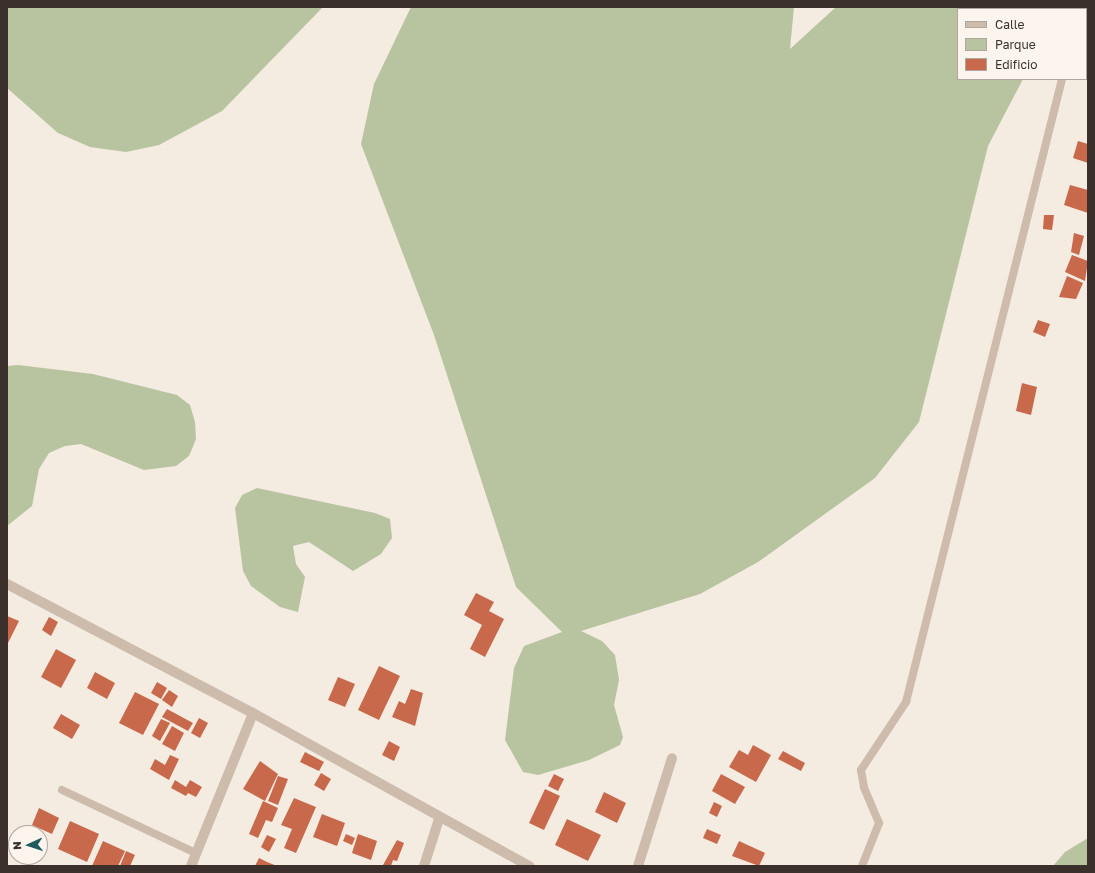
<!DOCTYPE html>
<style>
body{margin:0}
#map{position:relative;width:1095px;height:873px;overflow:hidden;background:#f4ebe1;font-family:"Golos Text",sans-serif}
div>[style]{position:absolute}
.green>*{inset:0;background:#b8c4a0}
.building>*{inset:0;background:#c8694b}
.service>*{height:8px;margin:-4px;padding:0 4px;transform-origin:4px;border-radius:4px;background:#cdbbac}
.minor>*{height:10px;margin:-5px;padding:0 5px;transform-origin:5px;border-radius:5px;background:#cdbbac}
span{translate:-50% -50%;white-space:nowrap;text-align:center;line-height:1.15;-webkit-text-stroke:3.5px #fbf5ee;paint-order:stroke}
.frame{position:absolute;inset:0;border:8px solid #3b302b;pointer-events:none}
.legend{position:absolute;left:957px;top:8px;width:130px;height:72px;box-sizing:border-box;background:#fbf5ee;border:1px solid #aea6a0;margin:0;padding:5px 7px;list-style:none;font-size:12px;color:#3b302b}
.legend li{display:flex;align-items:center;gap:8px;height:20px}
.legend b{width:20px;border:1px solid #aea6a0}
.north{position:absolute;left:8px;top:825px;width:40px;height:40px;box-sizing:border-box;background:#fbf5ee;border:1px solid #aea6a0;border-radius:50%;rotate:267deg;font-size:11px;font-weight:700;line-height:16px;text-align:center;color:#3b302b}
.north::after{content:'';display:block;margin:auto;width:14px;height:18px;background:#1f5a5e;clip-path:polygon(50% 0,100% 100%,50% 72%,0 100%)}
</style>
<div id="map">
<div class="green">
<div style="clip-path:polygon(7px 7px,323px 7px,222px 111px,159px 145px,126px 152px,90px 147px,58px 133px,7px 88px)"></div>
<div style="clip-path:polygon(411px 7px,794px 7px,790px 49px,836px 7px,1075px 7px,958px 9px,958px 79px,1023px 79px,988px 146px,919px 422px,875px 478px,758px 562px,700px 594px,581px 631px,602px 641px,615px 655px,619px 680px,614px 705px,623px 737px,620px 745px,589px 760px,538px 775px,523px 772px,505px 740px,514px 668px,524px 646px,562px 632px,516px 587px,434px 335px,361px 144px,374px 84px)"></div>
<div style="clip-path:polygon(18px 365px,93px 374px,177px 395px,190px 405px,195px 422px,196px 439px,189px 456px,176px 466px,144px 470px,81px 444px,65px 446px,49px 453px,39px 469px,32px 506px,7px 526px,7px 366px)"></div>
<div style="clip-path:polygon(257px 488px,375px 513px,390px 519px,392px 538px,381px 554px,353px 571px,309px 542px,293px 546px,296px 564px,305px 577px,298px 612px,280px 607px,251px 586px,243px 571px,235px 508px,242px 495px)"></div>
<div style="clip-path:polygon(1088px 838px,1088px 866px,1053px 866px,1065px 852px)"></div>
</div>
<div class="building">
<div style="clip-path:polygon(1078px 141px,1088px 144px,1088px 163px,1073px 158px)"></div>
<div style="clip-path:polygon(1070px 185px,1088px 190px,1088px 213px,1064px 205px)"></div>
<div style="clip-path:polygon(1044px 215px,1054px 215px,1052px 230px,1043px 229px)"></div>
<div style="clip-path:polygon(1074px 233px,1084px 236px,1079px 255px,1071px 252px)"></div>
<div style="clip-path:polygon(1072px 255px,1088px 261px,1085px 281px,1065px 272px)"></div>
<div style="clip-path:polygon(1067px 276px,1083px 283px,1076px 299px,1059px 297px)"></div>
<div style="clip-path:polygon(1038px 320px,1050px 324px,1045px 337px,1033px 332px)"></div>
<div style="clip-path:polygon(1022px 383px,1037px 387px,1031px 415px,1016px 411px)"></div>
<div style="clip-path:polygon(476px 593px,494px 602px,489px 611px,504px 619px,485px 657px,470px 649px,482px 625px,464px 615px)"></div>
<div style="clip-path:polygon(7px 616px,19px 621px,7px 645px)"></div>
<div style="clip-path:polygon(49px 617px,58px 622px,51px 636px,42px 630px)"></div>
<div style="clip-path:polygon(56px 649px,76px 660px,61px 688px,41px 677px)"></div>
<div style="clip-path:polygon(379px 666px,400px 676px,379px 720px,358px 710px)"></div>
<div style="clip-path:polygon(95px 672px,115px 683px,107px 699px,87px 688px)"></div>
<div style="clip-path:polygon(338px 677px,355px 684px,345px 707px,328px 700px)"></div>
<div style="clip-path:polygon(157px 682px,167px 688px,161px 699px,151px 693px)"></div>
<div style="clip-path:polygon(411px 689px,423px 693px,415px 726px,392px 717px,399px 701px,405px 704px)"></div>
<div style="clip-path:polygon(169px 690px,178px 696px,172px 707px,162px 700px)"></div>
<div style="clip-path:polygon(135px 692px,159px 704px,143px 735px,119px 723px)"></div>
<div style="clip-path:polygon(167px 709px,193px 723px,188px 731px,162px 717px)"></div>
<div style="clip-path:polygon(61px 714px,80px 725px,72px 739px,53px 728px)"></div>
<div style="clip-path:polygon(199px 718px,208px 723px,200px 738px,191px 733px)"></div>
<div style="clip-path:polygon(161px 719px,170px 723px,160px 741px,152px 736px)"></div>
<div style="clip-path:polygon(172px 726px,184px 733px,175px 751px,162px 744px)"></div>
<div style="clip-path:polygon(389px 741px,400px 747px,394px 761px,382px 755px)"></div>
<div style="clip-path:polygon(753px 745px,771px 755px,756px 782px,729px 767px,739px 750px,748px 755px)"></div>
<div style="clip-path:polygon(783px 751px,805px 763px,801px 771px,778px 759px)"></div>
<div style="clip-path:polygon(305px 752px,324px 762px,319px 771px,300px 762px)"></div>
<div style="clip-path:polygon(170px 755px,179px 759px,169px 780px,150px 769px,155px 759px,165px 765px)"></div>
<div style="clip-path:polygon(260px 761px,278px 774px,265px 801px,243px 789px)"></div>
<div style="clip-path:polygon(321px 773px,331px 779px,324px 791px,314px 785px)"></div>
<div style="clip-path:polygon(554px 774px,564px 779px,558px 791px,548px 786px)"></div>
<div style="clip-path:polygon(721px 774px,745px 787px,735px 804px,712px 791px)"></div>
<div style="clip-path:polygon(278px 776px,288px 779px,278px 805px,268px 801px)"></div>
<div style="clip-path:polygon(175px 780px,186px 787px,190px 780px,202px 787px,196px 797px,188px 793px,186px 796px,171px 788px)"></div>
<div style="clip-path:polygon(545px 789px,560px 796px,544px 830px,529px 823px)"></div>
<div style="clip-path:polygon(604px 792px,626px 803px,617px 823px,595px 812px)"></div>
<div style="clip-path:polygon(294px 798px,316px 807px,296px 853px,284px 848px,292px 829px,281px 825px)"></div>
<div style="clip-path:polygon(263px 801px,278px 808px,272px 822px,266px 820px,258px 838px,249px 834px)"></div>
<div style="clip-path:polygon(714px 802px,722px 806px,717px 817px,709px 813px)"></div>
<div style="clip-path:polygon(39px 808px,59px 818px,52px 834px,32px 825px)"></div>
<div style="clip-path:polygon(322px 814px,345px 823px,337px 846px,313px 837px)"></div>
<div style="clip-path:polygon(567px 819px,601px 835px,588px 861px,555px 845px)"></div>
<div style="clip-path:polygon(70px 821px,99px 834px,87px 862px,58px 849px)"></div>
<div style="clip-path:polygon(707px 829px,721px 835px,717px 844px,703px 838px)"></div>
<div style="clip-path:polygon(346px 834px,355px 838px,352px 845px,343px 841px)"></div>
<div style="clip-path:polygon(358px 834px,377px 841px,371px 860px,352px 853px)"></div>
<div style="clip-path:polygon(267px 835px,276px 839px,269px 852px,261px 847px)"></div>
<div style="clip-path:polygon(397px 840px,404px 843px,397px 861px,393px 860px,391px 866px,383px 865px)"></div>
<div style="clip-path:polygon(103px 841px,125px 851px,118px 866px,92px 866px)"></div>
<div style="clip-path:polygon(739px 841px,765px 853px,759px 866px,732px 856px)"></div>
<div style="clip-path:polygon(126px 851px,135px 855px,130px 866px,120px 866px)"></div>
<div style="clip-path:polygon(259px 858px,267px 862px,277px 866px,255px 866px)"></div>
</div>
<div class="service">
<div style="left:1083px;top:9px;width:2px;rotate:-63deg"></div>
<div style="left:62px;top:790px;width:148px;rotate:25.2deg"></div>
<div style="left:862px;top:866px;width:46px;rotate:-68.4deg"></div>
<div style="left:879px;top:823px;width:39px;rotate:-113deg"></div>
<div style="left:864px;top:787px;width:17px;rotate:-100deg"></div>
<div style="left:861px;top:770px;width:82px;rotate:-56.5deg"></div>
<div style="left:906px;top:702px;width:642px;rotate:-75.94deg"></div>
</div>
<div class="minor">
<div style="left:7px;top:584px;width:278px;rotate:27.7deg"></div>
<div style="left:253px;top:713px;width:316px;rotate:29deg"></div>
<div style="left:191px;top:866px;width:165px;rotate:-67.9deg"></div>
<div style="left:424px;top:866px;width:49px;rotate:-72.3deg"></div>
<div style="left:638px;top:866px;width:113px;rotate:-72.5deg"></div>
</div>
<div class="frame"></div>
<ul class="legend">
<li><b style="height:5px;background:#cdbbac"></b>Calle</li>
<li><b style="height:11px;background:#b8c4a0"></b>Parque</li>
<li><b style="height:11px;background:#c8694b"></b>Edificio</li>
</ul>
<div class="north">N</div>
</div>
